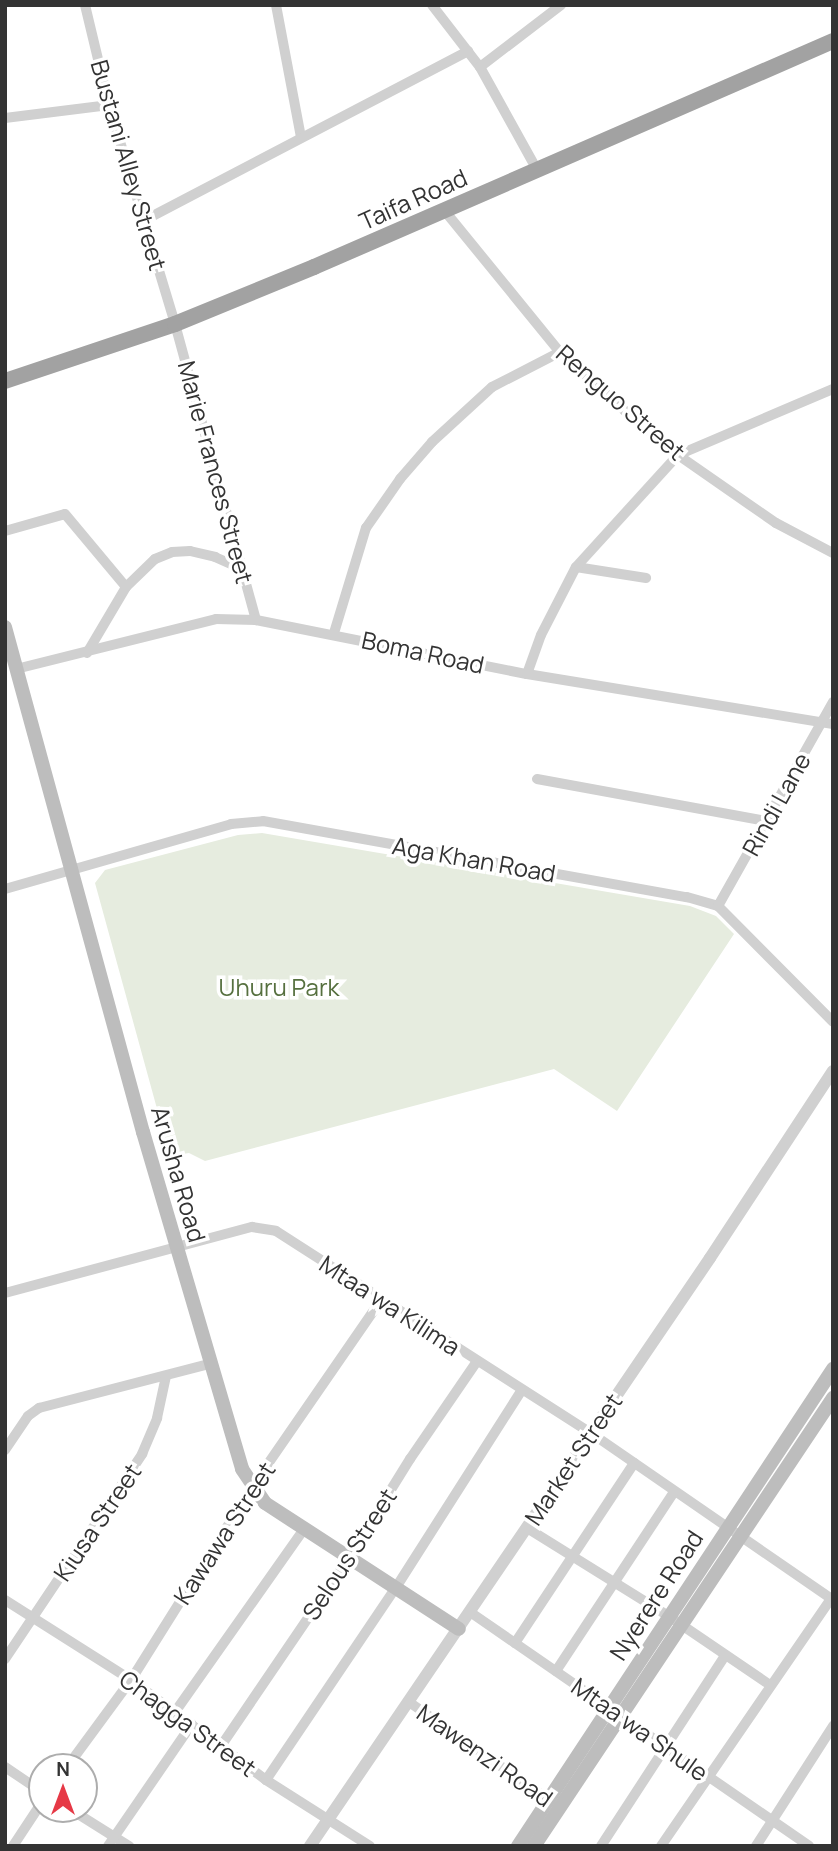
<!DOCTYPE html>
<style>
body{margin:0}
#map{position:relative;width:838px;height:1851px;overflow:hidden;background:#fff;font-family:Manrope,sans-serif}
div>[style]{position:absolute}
.green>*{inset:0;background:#e6ecdf}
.minor>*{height:10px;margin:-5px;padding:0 5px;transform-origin:5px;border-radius:5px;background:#d0d0d0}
.tertiary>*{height:12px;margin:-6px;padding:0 6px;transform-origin:6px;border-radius:6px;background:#d0d0d0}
.secondary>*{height:14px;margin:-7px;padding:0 7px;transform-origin:7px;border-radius:7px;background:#bdbdbd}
.trunk>*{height:16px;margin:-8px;padding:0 8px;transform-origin:8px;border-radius:8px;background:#a2a2a2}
span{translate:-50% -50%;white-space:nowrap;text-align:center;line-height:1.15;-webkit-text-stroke:7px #fff;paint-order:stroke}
.street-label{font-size:24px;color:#333}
.park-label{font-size:24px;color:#56703f}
.frame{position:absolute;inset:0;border:7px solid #333;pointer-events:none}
.north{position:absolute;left:28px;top:1753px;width:70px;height:70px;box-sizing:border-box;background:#fff;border:2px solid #adadad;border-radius:50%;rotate:0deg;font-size:19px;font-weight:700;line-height:28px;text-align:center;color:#333}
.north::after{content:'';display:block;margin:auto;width:24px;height:32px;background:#e63946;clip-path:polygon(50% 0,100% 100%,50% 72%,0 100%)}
</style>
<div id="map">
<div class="green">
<div style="clip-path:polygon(262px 833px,690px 906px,716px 916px,734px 934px,617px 1111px,554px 1069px,205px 1161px,189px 1153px,170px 1156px,95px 883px,105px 870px,238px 835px)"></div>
</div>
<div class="minor">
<div style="left:85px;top:5px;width:103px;rotate:76.5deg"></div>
<div style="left:109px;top:105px;width:229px;rotate:73.2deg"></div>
<div style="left:175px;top:324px;width:307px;rotate:74.7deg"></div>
<div style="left:276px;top:5px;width:134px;rotate:79.3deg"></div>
<div style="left:432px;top:5px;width:78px;rotate:52.3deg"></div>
<div style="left:480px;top:67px;width:118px;rotate:61deg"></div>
<div style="left:480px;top:67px;width:102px;rotate:-37.4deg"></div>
<div style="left:5px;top:118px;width:105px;rotate:-7.1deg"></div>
<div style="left:444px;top:210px;width:183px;rotate:50.8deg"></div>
<div style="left:560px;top:352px;width:88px;rotate:42.2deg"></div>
<div style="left:625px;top:411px;width:69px;rotate:39.7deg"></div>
<div style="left:678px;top:455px;width:119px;rotate:34.8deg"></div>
<div style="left:776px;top:523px;width:64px;rotate:27.8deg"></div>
<div style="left:143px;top:221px;width:367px;rotate:-27.6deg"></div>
<div style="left:5px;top:531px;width:62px;rotate:-15.8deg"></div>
<div style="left:65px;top:514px;width:95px;rotate:50.1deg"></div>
<div style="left:576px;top:567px;width:71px;rotate:8.9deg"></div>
<div style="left:334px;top:633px;width:110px;rotate:-73.1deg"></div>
<div style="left:366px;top:528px;width:60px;rotate:-55.2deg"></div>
<div style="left:400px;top:479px;width:49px;rotate:-49.1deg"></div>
<div style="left:432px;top:442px;width:81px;rotate:-42.5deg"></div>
<div style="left:492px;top:387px;width:76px;rotate:-27.2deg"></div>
<div style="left:87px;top:653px;width:77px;rotate:-59.4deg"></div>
<div style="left:126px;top:587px;width:40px;rotate:-44deg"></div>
<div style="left:155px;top:559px;width:18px;rotate:-22deg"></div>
<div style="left:172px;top:552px;width:18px;rotate:-3deg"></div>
<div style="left:190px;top:551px;width:26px;rotate:13deg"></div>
<div style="left:215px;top:557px;width:32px;rotate:24deg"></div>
<div style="left:16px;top:669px;width:206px;rotate:-14deg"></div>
<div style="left:216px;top:619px;width:40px;rotate:1.4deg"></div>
<div style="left:256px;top:620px;width:276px;rotate:11.3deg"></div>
<div style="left:527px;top:674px;width:310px;rotate:9.3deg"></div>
<div style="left:527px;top:674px;width:41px;rotate:-70.3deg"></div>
<div style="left:541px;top:635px;width:76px;rotate:-62.8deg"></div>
<div style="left:576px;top:567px;width:151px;rotate:-47.7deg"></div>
<div style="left:678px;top:455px;width:168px;rotate:-23.1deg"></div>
<div style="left:537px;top:779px;width:233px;rotate:10.4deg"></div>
<div style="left:5px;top:889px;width:235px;rotate:-16deg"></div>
<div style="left:231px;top:824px;width:32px;rotate:-5deg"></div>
<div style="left:263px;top:821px;width:431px;rotate:10.2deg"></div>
<div style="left:687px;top:897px;width:32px;rotate:16deg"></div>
<div style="left:718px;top:906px;width:163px;rotate:45.2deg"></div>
<div style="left:718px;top:906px;width:234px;rotate:-60.6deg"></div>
<div style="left:5px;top:1293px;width:256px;rotate:-15deg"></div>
<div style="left:252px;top:1227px;width:24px;rotate:9deg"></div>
<div style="left:276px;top:1231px;width:374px;rotate:32.7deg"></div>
<div style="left:591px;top:1433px;width:294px;rotate:34.6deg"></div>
<div style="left:5px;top:1450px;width:41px;rotate:-55.9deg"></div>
<div style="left:28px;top:1416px;width:14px;rotate:-36deg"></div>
<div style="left:39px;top:1408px;width:176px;rotate:-14.5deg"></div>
<div style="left:527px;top:1528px;width:168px;rotate:31.9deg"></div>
<div style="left:670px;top:1617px;width:121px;rotate:34.2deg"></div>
<div style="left:5px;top:1600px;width:149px;rotate:32.4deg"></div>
<div style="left:131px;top:1680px;width:168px;rotate:36.5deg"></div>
<div style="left:266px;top:1780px;width:123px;rotate:32.4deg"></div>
<div style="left:470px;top:1612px;width:412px;rotate:34.6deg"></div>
<div style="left:515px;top:1643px;width:216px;rotate:-56.5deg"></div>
<div style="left:5px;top:1659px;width:247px;rotate:-56.2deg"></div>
<div style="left:142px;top:1454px;width:39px;rotate:-67deg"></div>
<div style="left:157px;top:1418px;width:43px;rotate:-77.9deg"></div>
<div style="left:556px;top:1671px;width:214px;rotate:-56.6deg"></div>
<div style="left:409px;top:1702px;width:174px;rotate:35deg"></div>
<div style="left:175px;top:1712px;width:224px;rotate:-54.8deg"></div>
<div style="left:221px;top:1746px;width:226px;rotate:-55.8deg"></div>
<div style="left:348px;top:1559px;width:118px;rotate:-58.2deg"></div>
<div style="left:410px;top:1459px;width:119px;rotate:-55.6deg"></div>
<div style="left:5px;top:1767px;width:45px;rotate:34deg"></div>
<div style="left:67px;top:1767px;width:108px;rotate:-53.7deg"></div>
<div style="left:131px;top:1680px;width:228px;rotate:-57.9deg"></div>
<div style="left:252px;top:1487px;width:227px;rotate:-55.4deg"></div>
<div style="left:266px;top:1780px;width:230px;rotate:-56deg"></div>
<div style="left:395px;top:1589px;width:236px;rotate:-57.5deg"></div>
<div style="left:70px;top:1809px;width:70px;rotate:32.1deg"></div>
<div style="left:13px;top:1846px;width:53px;rotate:-56.6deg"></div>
<div style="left:108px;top:1846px;width:148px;rotate:-55.5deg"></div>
<div style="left:601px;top:1846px;width:227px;rotate:-56.9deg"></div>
<div style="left:661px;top:1846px;width:300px;rotate:-55.5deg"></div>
<div style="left:756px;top:1846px;width:143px;rotate:-57.3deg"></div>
</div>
<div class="tertiary">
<div style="left:310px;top:1846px;width:711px;rotate:-55.77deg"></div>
<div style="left:710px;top:1258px;width:224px;rotate:-56.7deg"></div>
</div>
<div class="secondary">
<div style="left:5px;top:627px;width:524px;rotate:74.72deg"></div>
<div style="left:143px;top:1132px;width:351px;rotate:73.6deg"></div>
<div style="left:242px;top:1469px;width:41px;rotate:55.9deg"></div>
<div style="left:265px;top:1503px;width:231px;rotate:33deg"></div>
<div style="left:518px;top:1846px;width:572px;rotate:-56.56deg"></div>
<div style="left:534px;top:1846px;width:539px;rotate:-56.28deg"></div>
</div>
<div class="trunk">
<div style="left:5px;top:381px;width:179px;rotate:-18.5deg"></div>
<div style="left:175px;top:324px;width:150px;rotate:-22.3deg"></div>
<div style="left:314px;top:267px;width:566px;rotate:-23.53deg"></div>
</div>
<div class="street-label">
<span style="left:129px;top:165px;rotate:74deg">Bustani Alley Street</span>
<span style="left:413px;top:199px;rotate:-24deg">Taifa Road</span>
<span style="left:621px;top:402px;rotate:41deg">Renguo Street</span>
<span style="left:216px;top:472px;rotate:75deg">Marie Frances Street</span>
<span style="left:423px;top:652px;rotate:12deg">Boma Road</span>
<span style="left:776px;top:804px;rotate:-61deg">Rindi Lane</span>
<span style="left:474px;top:859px;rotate:10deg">Aga Khan Road</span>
<span style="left:179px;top:1174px;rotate:74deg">Arusha Road</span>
<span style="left:390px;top:1305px;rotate:33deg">Mtaa wa Kilima</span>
<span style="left:573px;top:1459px;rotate:-56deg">Market Street</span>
<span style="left:97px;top:1522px;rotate:-56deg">Kiusa Street</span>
<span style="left:224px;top:1533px;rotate:-57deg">Kawawa Street</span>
<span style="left:349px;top:1554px;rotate:-57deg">Selous Street</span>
<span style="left:656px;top:1595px;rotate:-57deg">Nyerere Road</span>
<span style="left:188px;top:1723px;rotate:36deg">Chagga Street</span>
<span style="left:640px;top:1729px;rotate:35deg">Mtaa wa Shule</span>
<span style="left:485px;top:1755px;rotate:35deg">Mawenzi Road</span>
</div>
<div class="park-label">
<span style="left:279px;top:987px">Uhuru Park</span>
</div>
<div class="frame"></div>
<div class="north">N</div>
</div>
